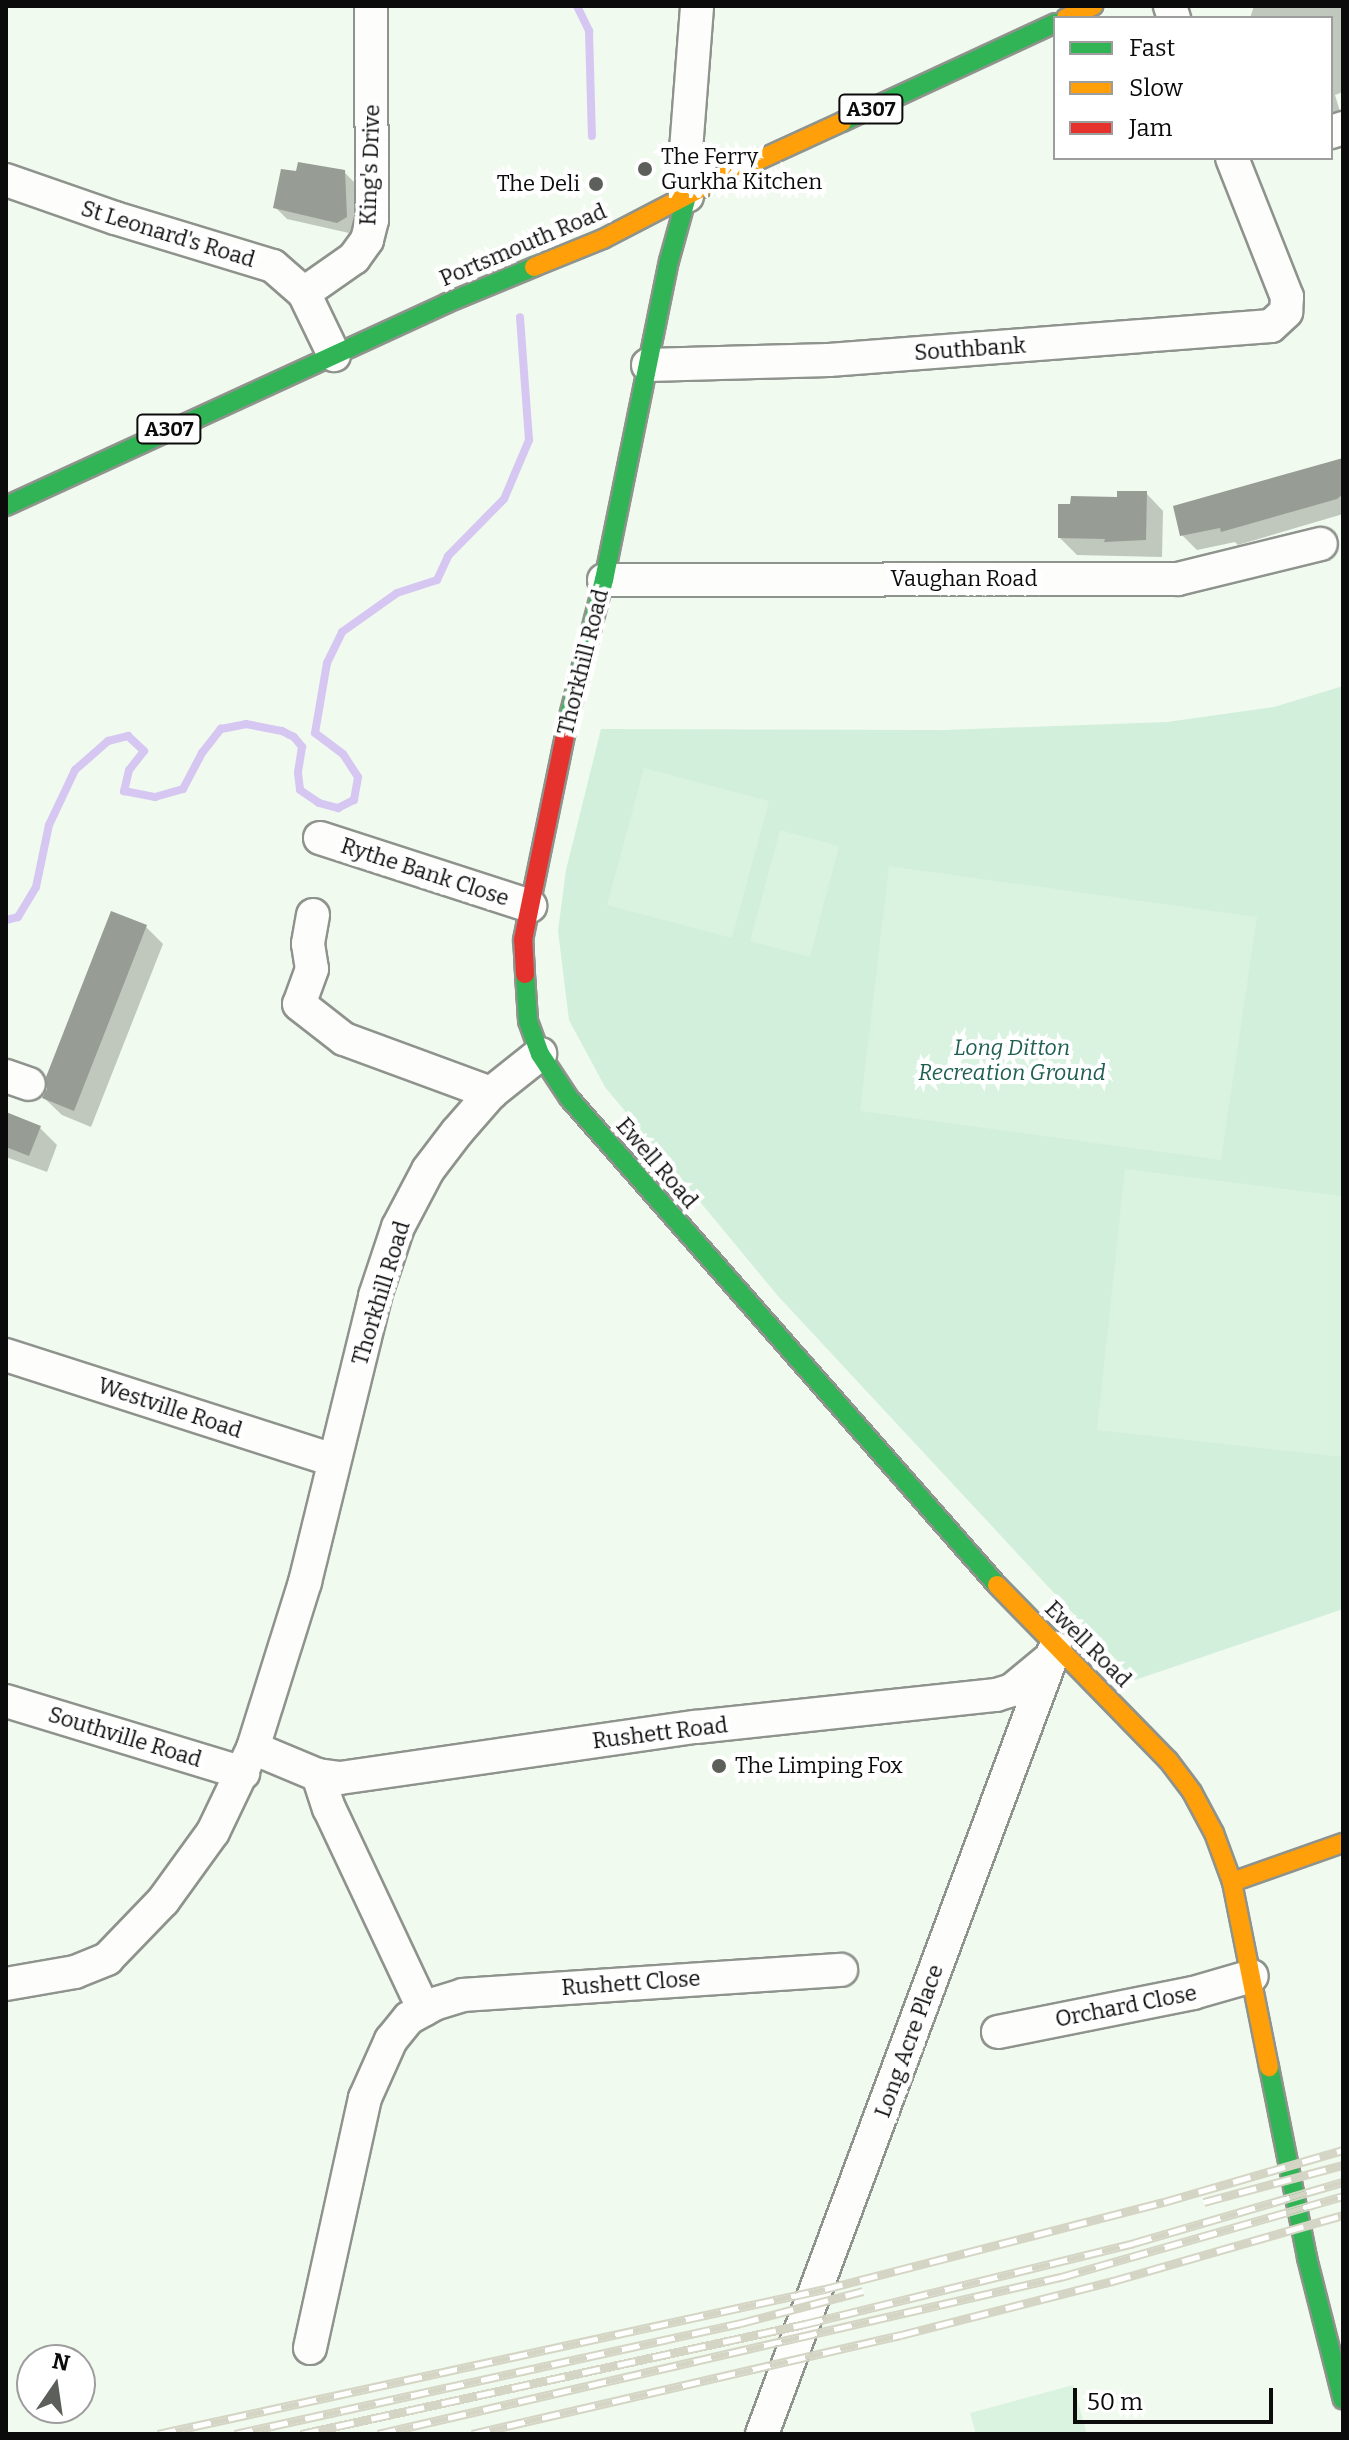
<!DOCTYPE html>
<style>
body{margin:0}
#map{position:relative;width:1349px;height:2440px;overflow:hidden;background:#f1faee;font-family:Bitter,serif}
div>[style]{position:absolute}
.green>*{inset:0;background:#d1efdb}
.pitch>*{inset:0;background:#daf3e0}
.shadow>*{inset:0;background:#0003}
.stream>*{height:8px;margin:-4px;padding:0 4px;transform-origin:4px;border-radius:4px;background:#d5c7f2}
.building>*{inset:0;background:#979c95}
.roads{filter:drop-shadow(2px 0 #8f938d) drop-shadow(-2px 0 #8f938d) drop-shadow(0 2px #8f938d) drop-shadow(0 -2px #8f938d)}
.street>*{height:32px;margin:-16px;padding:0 16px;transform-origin:16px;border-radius:16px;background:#fdfefc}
.fast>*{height:18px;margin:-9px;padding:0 9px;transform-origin:9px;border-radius:9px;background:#30b455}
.slow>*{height:18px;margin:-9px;padding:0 9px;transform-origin:9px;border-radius:9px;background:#ff9f0a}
.jam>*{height:18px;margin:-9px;padding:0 9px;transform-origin:9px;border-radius:9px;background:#e5322d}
.rail>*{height:9px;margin-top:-4.5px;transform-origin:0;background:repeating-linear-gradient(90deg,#fff 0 18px,#d4d5c4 0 36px);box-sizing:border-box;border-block:2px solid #d4d5c4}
.dots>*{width:22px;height:22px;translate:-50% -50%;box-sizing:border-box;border:4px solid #fff;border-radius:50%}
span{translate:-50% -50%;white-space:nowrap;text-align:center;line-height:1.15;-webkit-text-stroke:8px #fff;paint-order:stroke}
.shield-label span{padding:2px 6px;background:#fff;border:2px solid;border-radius:6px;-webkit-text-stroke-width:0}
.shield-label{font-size:20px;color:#0b0b0b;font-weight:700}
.poi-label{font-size:22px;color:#0b0b0b}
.left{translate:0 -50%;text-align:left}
.right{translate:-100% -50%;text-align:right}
.street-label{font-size:22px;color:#0b0b0b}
.park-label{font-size:22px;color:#1f5f51;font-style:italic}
.frame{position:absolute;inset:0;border:8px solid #0b0b0b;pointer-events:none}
.legend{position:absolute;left:1053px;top:16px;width:280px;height:144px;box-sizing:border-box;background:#fff;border:2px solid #9d9d9d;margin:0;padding:10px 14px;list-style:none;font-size:24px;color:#0b0b0b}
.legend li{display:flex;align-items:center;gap:16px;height:40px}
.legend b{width:40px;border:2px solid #9d9d9d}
.north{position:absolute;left:16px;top:2344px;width:80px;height:80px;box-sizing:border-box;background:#fff;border:2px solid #9d9d9d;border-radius:50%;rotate:13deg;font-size:22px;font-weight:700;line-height:32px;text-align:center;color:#0b0b0b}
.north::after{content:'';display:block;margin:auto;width:28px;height:36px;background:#5c5f5a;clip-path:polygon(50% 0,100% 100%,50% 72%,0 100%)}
.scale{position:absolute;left:1073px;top:2388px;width:200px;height:36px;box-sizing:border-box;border:4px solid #0b0b0b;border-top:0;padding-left:10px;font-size:24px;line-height:28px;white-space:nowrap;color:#0b0b0b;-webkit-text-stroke:6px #fff;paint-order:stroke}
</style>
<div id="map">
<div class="green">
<div style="clip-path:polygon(1343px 686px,1343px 1609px,1135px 1680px,778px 1296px,605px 1087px,569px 1020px,558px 931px,566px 870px,601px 729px,945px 730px,1167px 722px,1274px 707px)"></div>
</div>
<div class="pitch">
<div style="clip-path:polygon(644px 768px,769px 801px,732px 938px,607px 905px)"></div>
<div style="clip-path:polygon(780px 830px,839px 846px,810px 957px,750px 941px)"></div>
<div style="clip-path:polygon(889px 866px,1257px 917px,1221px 1160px,860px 1111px)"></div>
<div style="clip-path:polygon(1125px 1169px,1343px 1196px,1343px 1457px,1097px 1430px)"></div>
<div style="clip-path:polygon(1073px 2385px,1087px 2434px,976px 2434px,970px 2413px)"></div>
</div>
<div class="shadow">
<div style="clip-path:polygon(1254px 6px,1343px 6px,1343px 92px,1335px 95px,1342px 118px,1331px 123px,1331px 18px,1250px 18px)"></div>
<div style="clip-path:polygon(344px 172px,356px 184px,358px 228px,349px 233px,287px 219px,276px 208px)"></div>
<div style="clip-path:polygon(1343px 460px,1343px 514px,1238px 545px,1235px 542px,1197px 550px,1182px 535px)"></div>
<div style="clip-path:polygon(1146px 493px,1163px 511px,1162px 557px,1077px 555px,1060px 538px)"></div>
<div style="clip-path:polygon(146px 927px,163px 944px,91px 1127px,62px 1115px,44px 1098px)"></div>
<div style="clip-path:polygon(6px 1115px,40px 1128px,57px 1145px,47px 1172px,6px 1157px)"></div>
</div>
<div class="stream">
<div style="left:577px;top:6px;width:28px;rotate:64deg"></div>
<div style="left:589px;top:31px;width:105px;rotate:88.4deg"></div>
<div style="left:6px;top:920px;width:12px;rotate:-14deg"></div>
<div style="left:18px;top:917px;width:35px;rotate:-59deg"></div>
<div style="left:36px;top:887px;width:63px;rotate:-78.2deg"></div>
<div style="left:49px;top:825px;width:61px;rotate:-64.7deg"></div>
<div style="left:75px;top:770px;width:44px;rotate:-41.3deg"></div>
<div style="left:108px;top:741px;width:21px;rotate:-14deg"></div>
<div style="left:128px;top:736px;width:22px;rotate:43deg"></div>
<div style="left:144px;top:751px;width:24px;rotate:128deg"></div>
<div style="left:129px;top:770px;width:22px;rotate:103deg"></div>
<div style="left:124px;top:791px;width:32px;rotate:11deg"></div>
<div style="left:155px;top:797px;width:29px;rotate:-16deg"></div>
<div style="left:183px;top:789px;width:41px;rotate:-62.2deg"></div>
<div style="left:202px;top:753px;width:31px;rotate:-52deg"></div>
<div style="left:221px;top:729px;width:25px;rotate:-11deg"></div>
<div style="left:246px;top:724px;width:37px;rotate:11deg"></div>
<div style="left:282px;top:731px;width:13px;rotate:27deg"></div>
<div style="left:294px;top:737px;width:13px;rotate:51deg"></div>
<div style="left:302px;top:747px;width:26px;rotate:99deg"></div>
<div style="left:298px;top:773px;width:17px;rotate:83deg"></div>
<div style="left:300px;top:790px;width:23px;rotate:34deg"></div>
<div style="left:319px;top:803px;width:20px;rotate:15deg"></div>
<div style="left:338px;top:808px;width:18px;rotate:-27deg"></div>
<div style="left:354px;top:800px;width:23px;rotate:-80deg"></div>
<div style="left:358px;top:777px;width:27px;rotate:-123deg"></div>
<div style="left:343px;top:754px;width:35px;rotate:-143deg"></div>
<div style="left:315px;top:733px;width:71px;rotate:-80.3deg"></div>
<div style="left:327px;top:663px;width:34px;rotate:-64deg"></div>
<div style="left:342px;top:632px;width:67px;rotate:-35.3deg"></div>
<div style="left:397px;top:593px;width:42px;rotate:-18deg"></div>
<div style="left:437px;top:580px;width:26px;rotate:-65deg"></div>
<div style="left:448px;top:556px;width:80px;rotate:-45.5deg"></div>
<div style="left:504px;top:499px;width:64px;rotate:-67deg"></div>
<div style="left:529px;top:440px;width:123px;rotate:-94.2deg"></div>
</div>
<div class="building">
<div style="clip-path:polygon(298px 162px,345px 170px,347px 217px,337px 223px,273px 208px,281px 169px,296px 171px)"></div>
<div style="clip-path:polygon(1343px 458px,1343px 494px,1337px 499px,1221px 532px,1220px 528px,1180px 536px,1173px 506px)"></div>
<div style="clip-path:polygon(1117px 491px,1147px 491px,1146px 540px,1104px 542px,1105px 539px,1058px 538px,1058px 504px,1070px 504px,1071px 496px,1117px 497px)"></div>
<div style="clip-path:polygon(111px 911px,147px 925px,74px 1111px,42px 1098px,47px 1089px,46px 1077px)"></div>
<div style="clip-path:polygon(6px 1112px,41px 1126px,29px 1156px,6px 1147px)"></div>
</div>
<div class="roads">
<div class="street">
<div style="left:1170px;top:6px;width:13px;rotate:72deg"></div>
<div style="left:1331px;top:132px;width:13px;rotate:-18deg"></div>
<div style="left:6px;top:180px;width:115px;rotate:19.2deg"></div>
<div style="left:115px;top:218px;width:165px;rotate:16.9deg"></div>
<div style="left:273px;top:266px;width:41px;rotate:41.1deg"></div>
<div style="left:304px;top:293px;width:69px;rotate:64.2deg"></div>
<div style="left:687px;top:196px;width:46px;rotate:-91.2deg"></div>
<div style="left:686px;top:150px;width:144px;rotate:-85.6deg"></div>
<div style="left:304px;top:293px;width:61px;rotate:-35deg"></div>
<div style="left:354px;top:258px;width:22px;rotate:-54deg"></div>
<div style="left:367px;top:240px;width:21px;rotate:-76deg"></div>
<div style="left:372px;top:220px;width:214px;rotate:-90.3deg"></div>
<div style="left:648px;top:365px;width:181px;rotate:-1.6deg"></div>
<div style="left:829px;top:360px;width:443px;rotate:-4.4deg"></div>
<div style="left:1271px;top:326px;width:21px;rotate:-43deg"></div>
<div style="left:1286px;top:312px;width:15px;rotate:-86deg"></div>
<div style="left:1287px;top:297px;width:149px;rotate:-111.6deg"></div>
<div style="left:604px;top:580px;width:574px;rotate:-0.1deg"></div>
<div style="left:1178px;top:579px;width:147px;rotate:-13.8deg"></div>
<div style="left:320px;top:838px;width:221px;rotate:17.9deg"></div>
<div style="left:313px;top:915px;width:29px;rotate:100deg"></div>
<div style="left:308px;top:944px;width:25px;rotate:81deg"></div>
<div style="left:312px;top:969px;width:37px;rotate:110deg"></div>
<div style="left:299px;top:1004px;width:57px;rotate:37.9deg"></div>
<div style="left:344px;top:1039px;width:157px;rotate:20.2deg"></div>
<div style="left:6px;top:1076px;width:24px;rotate:19deg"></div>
<div style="left:6px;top:1355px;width:344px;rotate:17.8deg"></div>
<div style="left:6px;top:1701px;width:248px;rotate:16.9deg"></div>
<div style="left:253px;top:1748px;width:70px;rotate:22.6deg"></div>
<div style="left:318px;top:1775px;width:22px;rotate:8deg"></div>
<div style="left:340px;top:1778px;width:360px;rotate:-8.2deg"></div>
<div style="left:696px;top:1727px;width:302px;rotate:-6.1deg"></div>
<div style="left:996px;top:1695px;width:17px;rotate:-17deg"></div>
<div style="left:1012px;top:1690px;width:45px;rotate:-39.6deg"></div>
<div style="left:318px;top:1775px;width:35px;rotate:72deg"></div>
<div style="left:329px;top:1808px;width:223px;rotate:64.8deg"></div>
<div style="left:6px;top:1984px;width:70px;rotate:-9.9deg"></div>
<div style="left:75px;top:1972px;width:35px;rotate:-22deg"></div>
<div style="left:107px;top:1959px;width:81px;rotate:-46deg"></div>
<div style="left:163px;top:1901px;width:85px;rotate:-54.1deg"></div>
<div style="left:213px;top:1832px;width:93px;rotate:-64.5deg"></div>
<div style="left:253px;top:1748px;width:174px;rotate:-72.6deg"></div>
<div style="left:305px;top:1582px;width:294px;rotate:-76.2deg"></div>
<div style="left:375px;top:1296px;width:73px;rotate:-71.6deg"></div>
<div style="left:398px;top:1227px;width:64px;rotate:-62.2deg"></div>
<div style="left:428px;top:1170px;width:48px;rotate:-52.7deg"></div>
<div style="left:457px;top:1132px;width:52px;rotate:-48.9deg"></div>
<div style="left:491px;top:1093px;width:63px;rotate:-38.5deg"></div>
<div style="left:998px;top:2032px;width:199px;rotate:-11.3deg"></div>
<div style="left:1193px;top:1993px;width:61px;rotate:-16.1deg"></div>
<div style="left:310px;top:2348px;width:256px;rotate:-77.6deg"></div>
<div style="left:365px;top:2098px;width:64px;rotate:-65.9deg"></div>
<div style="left:391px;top:2040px;width:28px;rotate:-51deg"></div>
<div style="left:409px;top:2018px;width:29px;rotate:-29deg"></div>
<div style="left:434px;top:2004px;width:30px;rotate:-17deg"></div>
<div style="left:463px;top:1995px;width:379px;rotate:-3.8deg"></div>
<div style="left:762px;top:2434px;width:839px;rotate:-69.56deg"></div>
</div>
<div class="fast">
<div style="left:842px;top:122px;width:235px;rotate:-24.9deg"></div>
<div style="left:6px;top:506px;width:485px;rotate:-24.7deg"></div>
<div style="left:447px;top:303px;width:94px;rotate:-22.5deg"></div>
<div style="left:568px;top:720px;width:145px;rotate:-75.6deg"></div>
<div style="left:604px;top:580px;width:326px;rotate:-78.5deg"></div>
<div style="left:669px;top:261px;width:67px;rotate:-74.5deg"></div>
<div style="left:525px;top:974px;width:47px;rotate:86.3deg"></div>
<div style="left:528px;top:1021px;width:35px;rotate:70deg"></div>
<div style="left:540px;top:1054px;width:53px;rotate:56.6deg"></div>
<div style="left:569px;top:1098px;width:648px;rotate:48.69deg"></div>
<div style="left:1269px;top:2067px;width:195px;rotate:78.7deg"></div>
<div style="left:1307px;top:2258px;width:146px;rotate:75.8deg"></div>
</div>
<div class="slow">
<div style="left:1066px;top:18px;width:30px;rotate:-24deg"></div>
<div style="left:534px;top:267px;width:74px;rotate:-22.1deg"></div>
<div style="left:603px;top:239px;width:136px;rotate:-27.5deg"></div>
<div style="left:724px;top:176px;width:130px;rotate:-24.6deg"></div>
<div style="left:997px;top:1585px;width:245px;rotate:45.7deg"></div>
<div style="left:1168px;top:1760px;width:40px;rotate:53deg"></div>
<div style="left:1192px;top:1792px;width:47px;rotate:61.8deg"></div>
<div style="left:1214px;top:1833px;width:52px;rotate:69.8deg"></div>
<div style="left:1232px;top:1882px;width:189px;rotate:78.7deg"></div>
<div style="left:1232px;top:1882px;width:118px;rotate:-19.4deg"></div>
</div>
<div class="jam">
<div style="left:525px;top:974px;width:34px;rotate:-93deg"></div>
<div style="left:523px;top:940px;width:225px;rotate:-78.4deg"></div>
</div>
</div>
<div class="rail">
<div style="left:1204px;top:2202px;width:144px;rotate:-14.9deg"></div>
<div style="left:158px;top:2434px;width:683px;rotate:-12.26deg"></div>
<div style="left:825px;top:2289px;width:350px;rotate:-14.4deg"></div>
<div style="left:1164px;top:2202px;width:186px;rotate:-16.2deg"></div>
<div style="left:235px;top:2434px;width:518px;rotate:-12.37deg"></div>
<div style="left:741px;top:2323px;width:126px;rotate:-14.7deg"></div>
<div style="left:301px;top:2434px;width:516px;rotate:-12.31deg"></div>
<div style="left:805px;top:2324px;width:339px;rotate:-13.8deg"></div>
<div style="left:1134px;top:2243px;width:218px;rotate:-16.3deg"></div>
<div style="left:378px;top:2434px;width:701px;rotate:-12.95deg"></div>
<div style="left:1061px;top:2277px;width:293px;rotate:-16deg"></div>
<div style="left:472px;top:2434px;width:440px;rotate:-13deg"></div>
<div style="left:901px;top:2335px;width:219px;rotate:-14.3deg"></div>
<div style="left:1113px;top:2281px;width:239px;rotate:-16deg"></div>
</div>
<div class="dots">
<div style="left:645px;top:169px;background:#5c5f5a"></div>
<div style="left:596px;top:184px;background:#5c5f5a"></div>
<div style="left:719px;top:1766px;background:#5c5f5a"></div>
</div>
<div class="shield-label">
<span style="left:871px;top:109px">A307</span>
<span style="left:169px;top:429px">A307</span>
</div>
<div class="poi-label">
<span class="left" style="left:661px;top:169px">The Ferry<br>Gurkha Kitchen</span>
<span class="right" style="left:580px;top:184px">The Deli</span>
<span class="left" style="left:735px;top:1766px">The Limping Fox</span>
</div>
<div class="street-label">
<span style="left:370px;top:165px;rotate:-88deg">King's Drive</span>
<span style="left:168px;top:234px;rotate:17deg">St Leonard's Road</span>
<span style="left:523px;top:245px;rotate:-23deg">Portsmouth Road</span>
<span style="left:970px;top:349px;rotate:-4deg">Southbank</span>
<span style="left:964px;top:579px">Vaughan Road</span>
<span style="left:583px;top:662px;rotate:-76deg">Thorkhill Road</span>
<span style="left:425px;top:872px;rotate:18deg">Rythe Bank Close</span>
<span style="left:657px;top:1163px;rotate:49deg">Ewell Road</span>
<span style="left:381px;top:1293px;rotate:-73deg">Thorkhill Road</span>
<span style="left:170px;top:1408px;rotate:18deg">Westville Road</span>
<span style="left:1088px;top:1644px;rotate:45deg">Ewell Road</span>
<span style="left:660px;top:1733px;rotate:-7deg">Rushett Road</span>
<span style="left:125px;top:1737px;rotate:17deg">Southville Road</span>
<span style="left:631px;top:1983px;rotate:-4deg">Rushett Close</span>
<span style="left:1126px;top:2006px;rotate:-11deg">Orchard Close</span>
<span style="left:909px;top:2041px;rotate:-70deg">Long Acre Place</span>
</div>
<div class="park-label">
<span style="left:1012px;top:1060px">Long Ditton<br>Recreation Ground</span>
</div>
<div class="frame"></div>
<ul class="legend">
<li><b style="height:10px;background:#30b455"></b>Fast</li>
<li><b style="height:10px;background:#ff9f0a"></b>Slow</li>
<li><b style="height:10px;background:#e5322d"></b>Jam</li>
</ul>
<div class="north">N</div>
<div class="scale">50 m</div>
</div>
